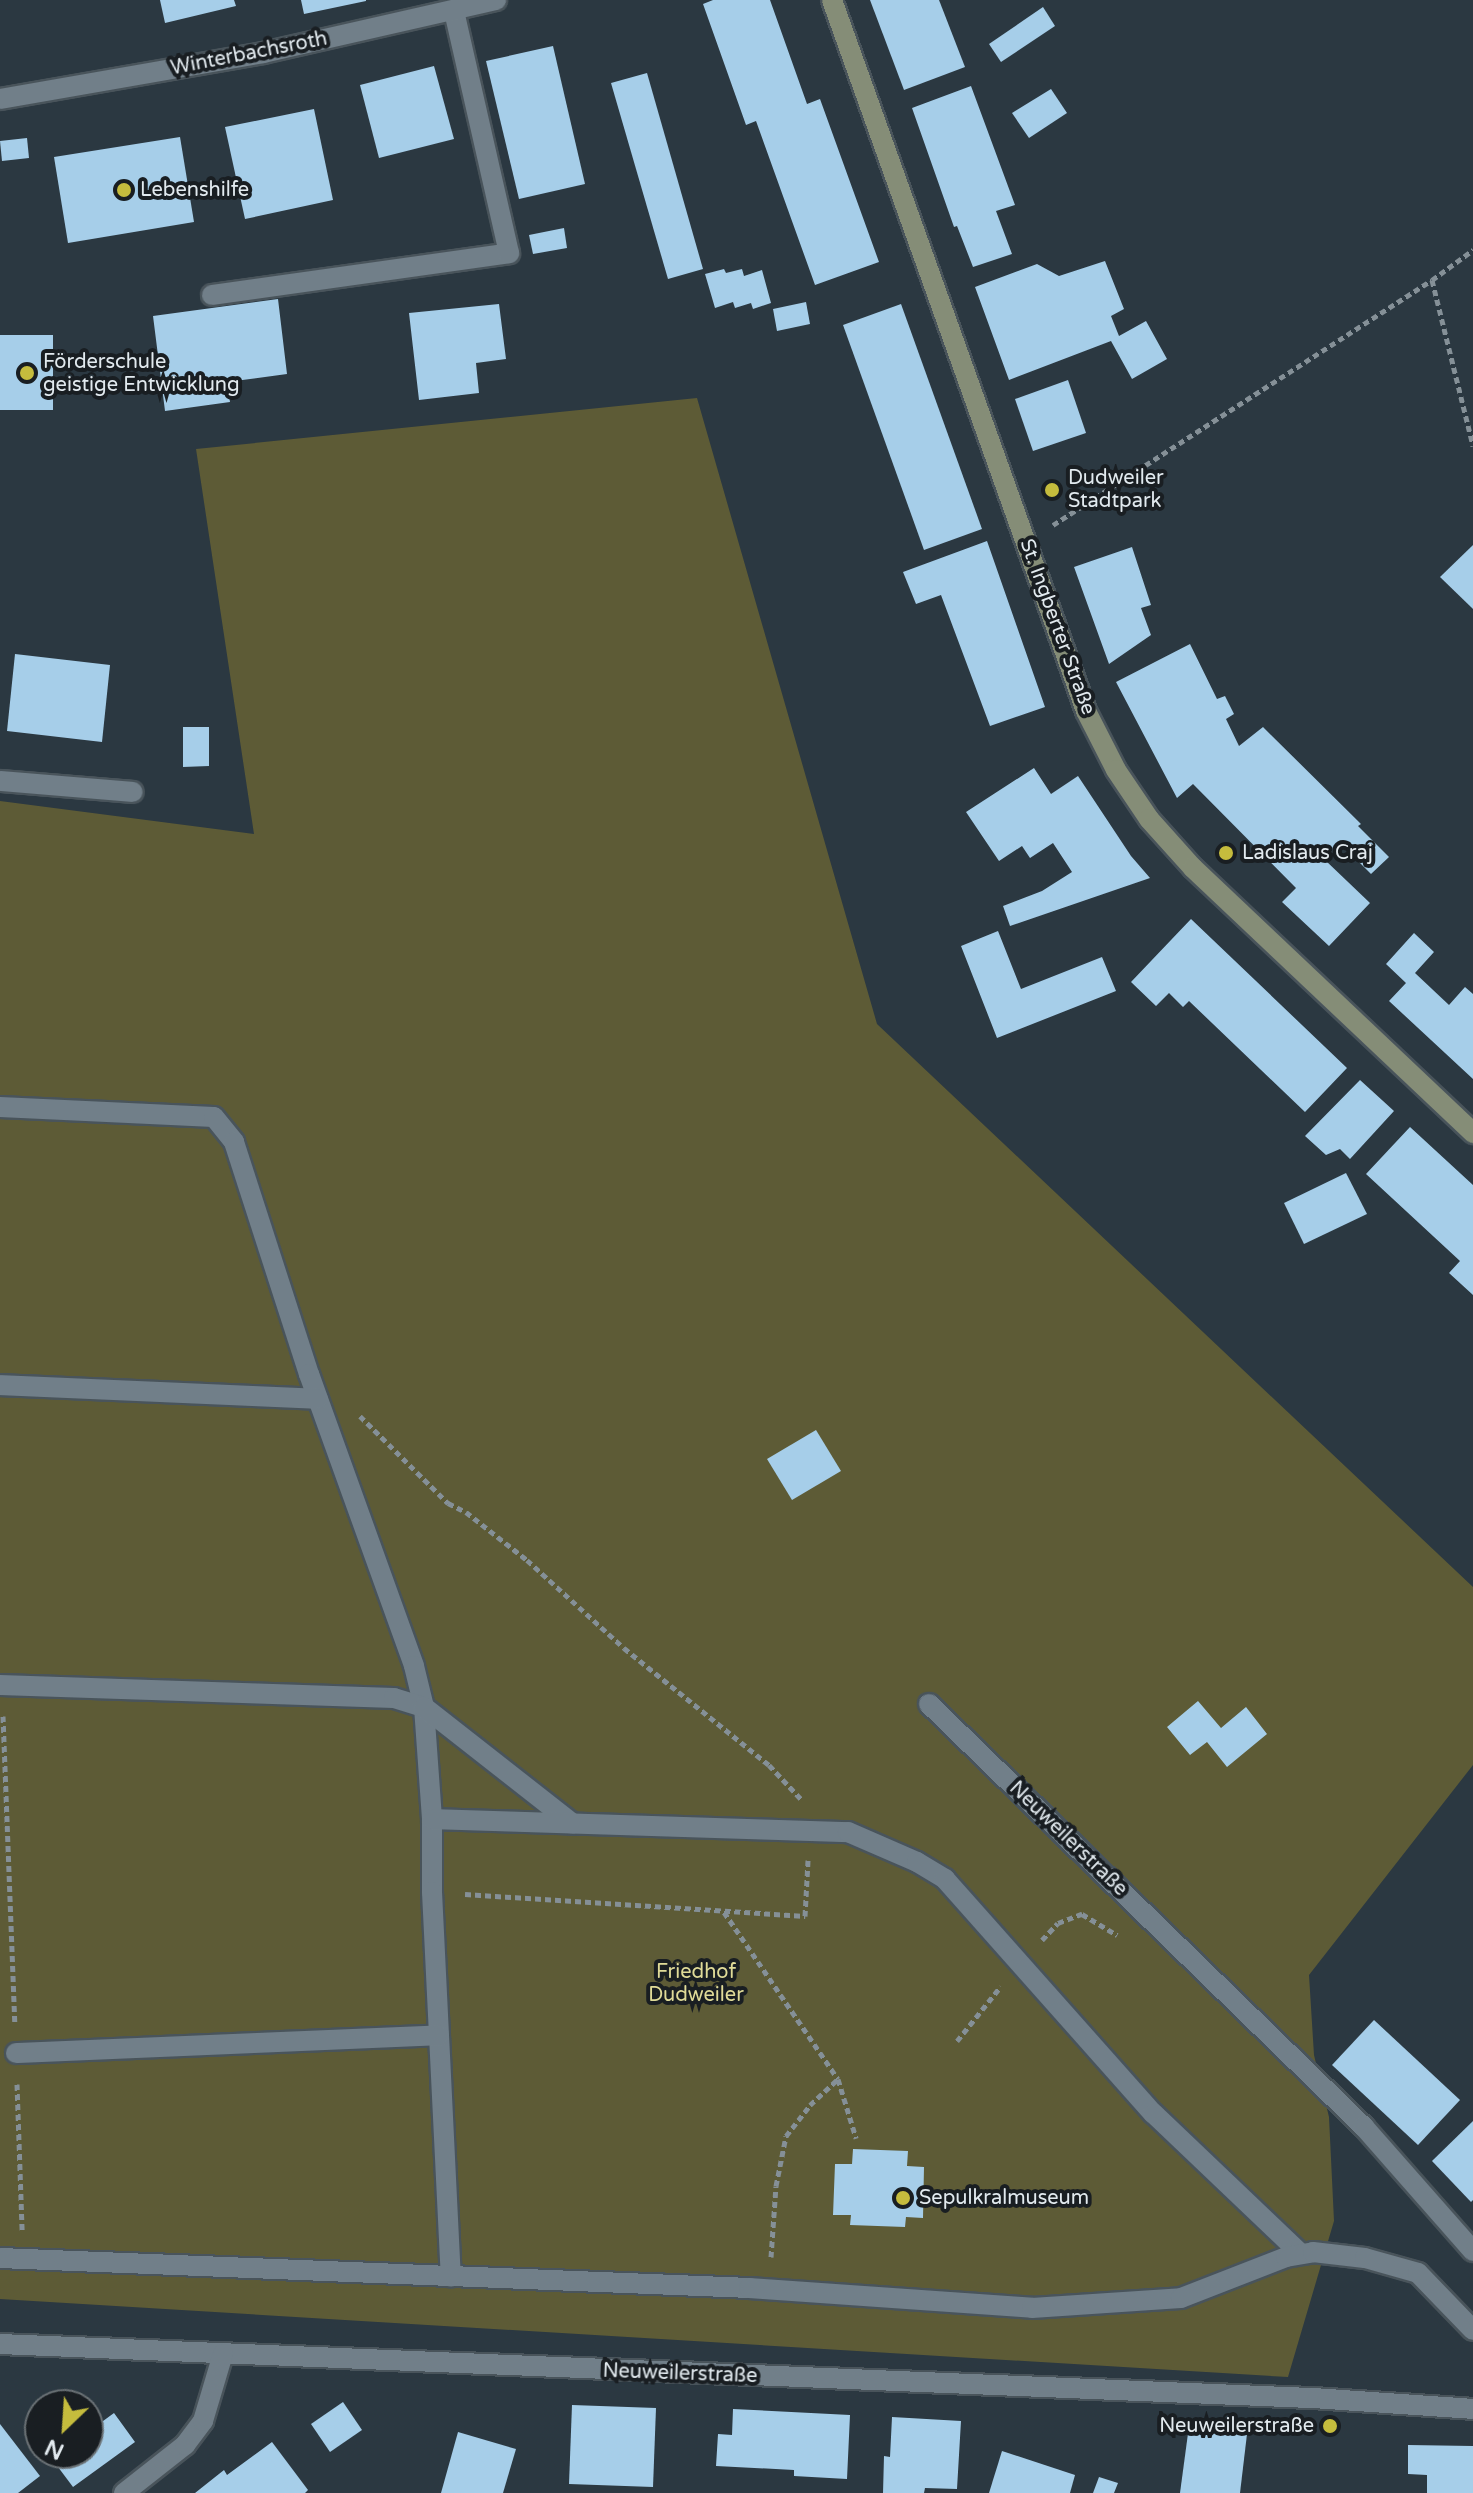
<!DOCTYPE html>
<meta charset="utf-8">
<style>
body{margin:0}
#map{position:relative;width:1473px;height:2493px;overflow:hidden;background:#2b3841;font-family:"Varela Round",sans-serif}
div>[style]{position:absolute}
.green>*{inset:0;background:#5d5b36}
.building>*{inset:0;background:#a6cee9}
.path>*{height:5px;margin-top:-2.5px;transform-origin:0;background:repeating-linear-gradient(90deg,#859097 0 6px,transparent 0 10px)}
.roads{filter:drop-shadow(2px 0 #49545b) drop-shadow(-2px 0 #49545b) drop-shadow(0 2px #49545b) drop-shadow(0 -2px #49545b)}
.service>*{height:20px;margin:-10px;padding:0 10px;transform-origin:10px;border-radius:10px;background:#717f89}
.minor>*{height:20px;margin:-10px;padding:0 10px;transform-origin:10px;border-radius:10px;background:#717f89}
.secondary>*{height:20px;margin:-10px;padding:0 10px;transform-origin:10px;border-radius:10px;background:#858d77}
.dots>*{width:22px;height:22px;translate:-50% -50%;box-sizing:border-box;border:4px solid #191e22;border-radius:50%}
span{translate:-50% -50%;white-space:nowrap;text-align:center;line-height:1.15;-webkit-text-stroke:8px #191e22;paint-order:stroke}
.street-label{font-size:20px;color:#e2eaef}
.poi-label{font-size:20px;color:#e2eaef}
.left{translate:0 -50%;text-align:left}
.right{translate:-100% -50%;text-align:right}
.park-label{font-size:20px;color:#e0db98}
.north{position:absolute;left:24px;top:2389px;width:80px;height:80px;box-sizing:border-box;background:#191e22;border:2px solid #697074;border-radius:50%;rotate:205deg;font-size:22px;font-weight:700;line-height:32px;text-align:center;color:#e2eaef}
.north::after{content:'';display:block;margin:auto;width:28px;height:36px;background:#c5bc3d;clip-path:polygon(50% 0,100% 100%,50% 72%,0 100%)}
</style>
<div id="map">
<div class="green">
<div style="clip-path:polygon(697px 398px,877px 1024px,1473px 1587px,1473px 1765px,1309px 1975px,1314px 2055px,1329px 2117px,1334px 2221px,1288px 2377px,0 2299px,0 801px,254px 834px,196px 449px)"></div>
</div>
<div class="building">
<div style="clip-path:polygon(160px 0,234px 0,236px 6px,165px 23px)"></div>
<div style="clip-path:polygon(301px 0,366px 0,366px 1px,304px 14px)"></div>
<div style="clip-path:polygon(713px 0,770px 0,807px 104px,820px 99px,879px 262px,815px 285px,756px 121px,746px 125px,703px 4px)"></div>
<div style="clip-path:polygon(870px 0,939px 0,965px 67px,904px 90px)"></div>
<div style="clip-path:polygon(1043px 7px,1055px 26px,1001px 62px,989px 44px)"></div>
<div style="clip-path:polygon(553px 46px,585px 184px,519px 199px,486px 61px)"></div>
<div style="clip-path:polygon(434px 66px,454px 139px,379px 158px,360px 85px)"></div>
<div style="clip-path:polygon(647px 73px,703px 269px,668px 279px,611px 83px)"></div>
<div style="clip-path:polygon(971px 86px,1015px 205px,996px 211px,1012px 254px,973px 267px,957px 226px,954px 227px,912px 108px)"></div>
<div style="clip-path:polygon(1051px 89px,1067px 113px,1029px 138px,1012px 113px)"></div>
<div style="clip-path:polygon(314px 109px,333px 200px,245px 219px,225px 127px)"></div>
<div style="clip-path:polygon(180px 137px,194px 222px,68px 243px,54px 157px)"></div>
<div style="clip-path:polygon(27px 138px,29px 158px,2px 161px,0 141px)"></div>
<div style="clip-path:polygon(564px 228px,567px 248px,533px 254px,529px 235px)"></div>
<div style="clip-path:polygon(1105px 261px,1124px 309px,1111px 316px,1119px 336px,1146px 321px,1167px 359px,1132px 379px,1111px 341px,1009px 380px,975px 287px,1037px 264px,1059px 276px)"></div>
<div style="clip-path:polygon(724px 269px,726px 273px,742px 269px,744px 276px,762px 270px,771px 303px,753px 309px,751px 303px,735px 308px,733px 302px,715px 308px,705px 274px)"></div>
<div style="clip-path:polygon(278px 299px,287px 374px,227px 382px,230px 402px,165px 411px,153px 316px)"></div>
<div style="clip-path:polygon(806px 302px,810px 324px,777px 331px,773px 309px)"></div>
<div style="clip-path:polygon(499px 304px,506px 359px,476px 363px,479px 393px,419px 400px,409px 313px)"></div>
<div style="clip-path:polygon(901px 304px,982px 529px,924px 550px,843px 325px)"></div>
<div style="clip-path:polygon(0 335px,53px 335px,53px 410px,0 410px)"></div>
<div style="clip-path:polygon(1068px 380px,1086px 433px,1033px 451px,1015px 399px)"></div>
<div style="clip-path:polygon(987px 541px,1045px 707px,990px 726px,941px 595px,916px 604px,903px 572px)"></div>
<div style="clip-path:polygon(1473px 545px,1473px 609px,1440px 577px)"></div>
<div style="clip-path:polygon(1132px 547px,1151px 605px,1141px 608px,1151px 635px,1109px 664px,1074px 567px)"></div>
<div style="clip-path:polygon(1190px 644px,1217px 699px,1225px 696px,1234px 714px,1226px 719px,1239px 746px,1263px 727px,1361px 824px,1358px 826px,1389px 857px,1371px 874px,1341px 844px,1325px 860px,1370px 903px,1329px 946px,1282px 902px,1296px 888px,1193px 784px,1177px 798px,1116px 682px)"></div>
<div style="clip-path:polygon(15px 654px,110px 665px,102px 742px,7px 731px)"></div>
<div style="clip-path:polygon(183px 727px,209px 727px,209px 766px,183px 767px)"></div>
<div style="clip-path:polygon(1034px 768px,1051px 794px,1078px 776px,1131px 856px,1150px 878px,1010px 926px,1003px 906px,1042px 891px,1072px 872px,1053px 843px,1030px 858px,1022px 846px,999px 861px,966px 812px)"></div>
<div style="clip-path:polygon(1191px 919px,1347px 1068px,1305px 1112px,1189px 1001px,1183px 1007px,1169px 993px,1156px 1006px,1131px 982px)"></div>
<div style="clip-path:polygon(998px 931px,1021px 989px,1102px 957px,1116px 991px,997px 1038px,961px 946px)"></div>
<div style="clip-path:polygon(1414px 933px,1434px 952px,1415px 973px,1449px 1005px,1465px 987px,1473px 994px,1473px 1079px,1389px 1001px,1406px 983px,1386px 964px)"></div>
<div style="clip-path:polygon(1360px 1080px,1394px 1111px,1350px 1159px,1340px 1149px,1326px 1155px,1305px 1136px)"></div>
<div style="clip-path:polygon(1410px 1127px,1473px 1185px,1473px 1295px,1449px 1273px,1460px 1261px,1366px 1174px)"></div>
<div style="clip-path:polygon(1346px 1173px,1367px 1214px,1304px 1244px,1284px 1203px)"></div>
<div style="clip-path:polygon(816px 1430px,841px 1471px,792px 1500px,767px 1459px)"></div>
<div style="clip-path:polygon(1198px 1701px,1221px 1728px,1246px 1707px,1267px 1734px,1227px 1767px,1207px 1742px,1190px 1755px,1167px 1727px)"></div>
<div style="clip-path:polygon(1374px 2020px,1460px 2100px,1418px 2145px,1332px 2065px)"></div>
<div style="clip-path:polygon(1473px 2121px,1473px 2200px,1471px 2202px,1432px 2161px)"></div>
<div style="clip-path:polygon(853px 2149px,908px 2151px,907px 2166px,924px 2167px,923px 2218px,906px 2217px,905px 2227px,850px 2225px,851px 2215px,833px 2215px,835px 2164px,852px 2164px)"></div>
<div style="clip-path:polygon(343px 2402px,362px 2430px,330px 2452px,311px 2424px)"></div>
<div style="clip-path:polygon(572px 2405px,656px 2408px,653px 2487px,569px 2484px)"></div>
<div style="clip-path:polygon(733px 2409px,850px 2415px,847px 2479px,794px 2476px,794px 2470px,716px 2466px,718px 2434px,732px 2435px)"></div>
<div style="clip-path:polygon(114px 2413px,135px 2442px,73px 2487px,52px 2459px,60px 2453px,88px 2453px,88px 2432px)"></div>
<div style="clip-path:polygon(892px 2417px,961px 2421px,957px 2489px,925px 2488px,924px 2493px,883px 2493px,884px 2456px,890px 2457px)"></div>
<div style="clip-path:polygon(0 2424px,40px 2476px,18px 2493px,0 2493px)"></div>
<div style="clip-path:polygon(1189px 2426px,1247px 2434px,1240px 2493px,1180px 2493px)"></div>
<div style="clip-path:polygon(458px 2432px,516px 2449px,503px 2493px,441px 2493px)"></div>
<div style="clip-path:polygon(272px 2442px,308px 2490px,305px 2493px,195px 2493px,224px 2470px,227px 2475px)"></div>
<div style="clip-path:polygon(1408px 2445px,1473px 2446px,1473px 2493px,1427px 2493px,1427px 2475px,1408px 2474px)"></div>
<div style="clip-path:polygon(1002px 2451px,1075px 2475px,1070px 2493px,989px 2493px)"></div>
<div style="clip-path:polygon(1099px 2477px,1118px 2483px,1114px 2493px,1093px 2493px)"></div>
</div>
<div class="path">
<div style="left:1432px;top:280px;width:171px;rotate:76.1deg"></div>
<div style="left:1053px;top:525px;width:451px;rotate:-32.9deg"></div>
<div style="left:1432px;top:280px;width:51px;rotate:-36.2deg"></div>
<div style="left:360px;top:1416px;width:124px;rotate:44.7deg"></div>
<div style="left:448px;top:1503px;width:20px;rotate:27deg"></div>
<div style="left:466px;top:1512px;width:78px;rotate:38.2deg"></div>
<div style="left:527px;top:1560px;width:131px;rotate:42.2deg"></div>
<div style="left:624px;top:1648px;width:186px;rotate:38.9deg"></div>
<div style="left:769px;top:1765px;width:47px;rotate:46.7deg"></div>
<div style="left:3px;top:1716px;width:306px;rotate:87.8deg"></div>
<div style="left:465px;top:1894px;width:341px;rotate:3.7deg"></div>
<div style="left:805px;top:1916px;width:56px;rotate:-86.9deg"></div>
<div style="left:724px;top:1912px;width:202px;rotate:55.7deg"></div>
<div style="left:838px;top:2079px;width:62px;rotate:73deg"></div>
<div style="left:1042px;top:1940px;width:23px;rotate:-47deg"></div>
<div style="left:1058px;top:1923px;width:26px;rotate:-21deg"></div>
<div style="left:1082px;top:1914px;width:41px;rotate:31deg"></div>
<div style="left:957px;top:2041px;width:70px;rotate:-51.3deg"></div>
<div style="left:17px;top:2084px;width:146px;rotate:88deg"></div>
<div style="left:771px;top:2257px;width:71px;rotate:-86deg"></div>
<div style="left:776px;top:2186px;width:51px;rotate:-78.7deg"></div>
<div style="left:786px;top:2136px;width:39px;rotate:-52deg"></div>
<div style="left:810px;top:2105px;width:38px;rotate:-43deg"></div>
</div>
<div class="roads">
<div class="service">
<div style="left:212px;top:295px;width:300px;rotate:-8deg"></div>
<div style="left:509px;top:253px;width:249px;rotate:-102.8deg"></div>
<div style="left:0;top:1107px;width:214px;rotate:2.7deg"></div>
<div style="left:214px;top:1117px;width:32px;rotate:51deg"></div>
<div style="left:234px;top:1142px;width:244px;rotate:72.1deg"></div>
<div style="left:309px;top:1374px;width:310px;rotate:70.2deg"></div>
<div style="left:414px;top:1666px;width:42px;rotate:76.3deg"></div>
<div style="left:424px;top:1707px;width:112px;rotate:85.9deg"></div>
<div style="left:432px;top:1819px;width:73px;rotate:90deg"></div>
<div style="left:432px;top:1892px;width:385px;rotate:87.2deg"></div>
<div style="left:0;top:1385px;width:318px;rotate:2.5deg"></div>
<div style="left:0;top:1685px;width:394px;rotate:1.9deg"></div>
<div style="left:394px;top:1698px;width:31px;rotate:17deg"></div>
<div style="left:424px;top:1707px;width:189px;rotate:38.1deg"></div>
<div style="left:432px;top:1819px;width:416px;rotate:1.8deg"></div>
<div style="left:848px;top:1832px;width:75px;rotate:23.5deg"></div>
<div style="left:917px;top:1862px;width:33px;rotate:31deg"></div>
<div style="left:945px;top:1879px;width:314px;rotate:48.4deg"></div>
<div style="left:1154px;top:2114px;width:202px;rotate:43.6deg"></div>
<div style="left:16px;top:2053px;width:423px;rotate:-2.4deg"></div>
<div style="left:0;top:2258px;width:750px;rotate:2.29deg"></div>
<div style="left:749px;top:2288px;width:284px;rotate:4deg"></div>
<div style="left:1032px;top:2308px;width:149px;rotate:-3.8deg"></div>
<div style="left:1181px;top:2298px;width:113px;rotate:-21.3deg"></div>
<div style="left:1286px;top:2257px;width:27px;rotate:-10deg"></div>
<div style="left:1313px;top:2252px;width:52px;rotate:6.6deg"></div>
<div style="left:1365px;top:2258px;width:55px;rotate:15.8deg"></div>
<div style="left:1418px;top:2273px;width:79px;rotate:46deg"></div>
</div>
<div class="minor">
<div style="left:0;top:99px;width:267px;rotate:-9.9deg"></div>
<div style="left:263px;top:53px;width:239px;rotate:-12.8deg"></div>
<div style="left:0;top:781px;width:133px;rotate:4.7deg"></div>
<div style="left:929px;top:1704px;width:607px;rotate:44.2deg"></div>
<div style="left:1364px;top:2127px;width:165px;rotate:48.7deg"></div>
<div style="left:0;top:2344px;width:1314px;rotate:2.36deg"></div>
<div style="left:1313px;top:2398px;width:160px;rotate:3.9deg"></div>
<div style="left:124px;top:2493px;width:78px;rotate:-38.2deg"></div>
<div style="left:185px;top:2445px;width:30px;rotate:-53deg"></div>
<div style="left:203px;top:2421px;width:70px;rotate:-73.4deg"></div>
</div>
<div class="secondary">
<div style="left:832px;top:0;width:755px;rotate:70.34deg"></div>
<div style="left:1086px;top:711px;width:66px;rotate:63deg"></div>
<div style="left:1116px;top:770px;width:59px;rotate:56deg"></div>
<div style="left:1149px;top:819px;width:66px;rotate:48.1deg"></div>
<div style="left:1193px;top:868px;width:386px;rotate:43.4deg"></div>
</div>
</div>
<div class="dots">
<div style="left:124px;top:190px;background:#c5bc3d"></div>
<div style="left:27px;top:373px;background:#c5bc3d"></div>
<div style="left:1052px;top:490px;background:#c5bc3d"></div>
<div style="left:1226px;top:853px;background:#c5bc3d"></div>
<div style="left:903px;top:2198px;background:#c5bc3d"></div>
<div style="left:1330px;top:2426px;background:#c5bc3d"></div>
</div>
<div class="street-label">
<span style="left:249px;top:54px;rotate:-11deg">Winterbachsroth</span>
<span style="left:1057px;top:627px;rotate:70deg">St. Ingberter Straße</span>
<span style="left:1068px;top:1839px;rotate:44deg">Neuweilerstraße</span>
<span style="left:680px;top:2374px;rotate:2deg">Neuweilerstraße</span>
</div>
<div class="poi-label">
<span class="left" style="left:140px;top:190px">Lebenshilfe</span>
<span class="left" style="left:43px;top:374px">Förderschule<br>geistige Entwicklung</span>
<span class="left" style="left:1068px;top:490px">Dudweiler<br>Stadtpark</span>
<span class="left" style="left:1242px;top:853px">Ladislaus Craj</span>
<span class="left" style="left:919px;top:2198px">Sepulkralmuseum</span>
<span class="right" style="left:1314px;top:2426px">Neuweilerstraße</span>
</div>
<div class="park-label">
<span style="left:696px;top:1984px">Friedhof<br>Dudweiler</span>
</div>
<div class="north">N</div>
</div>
